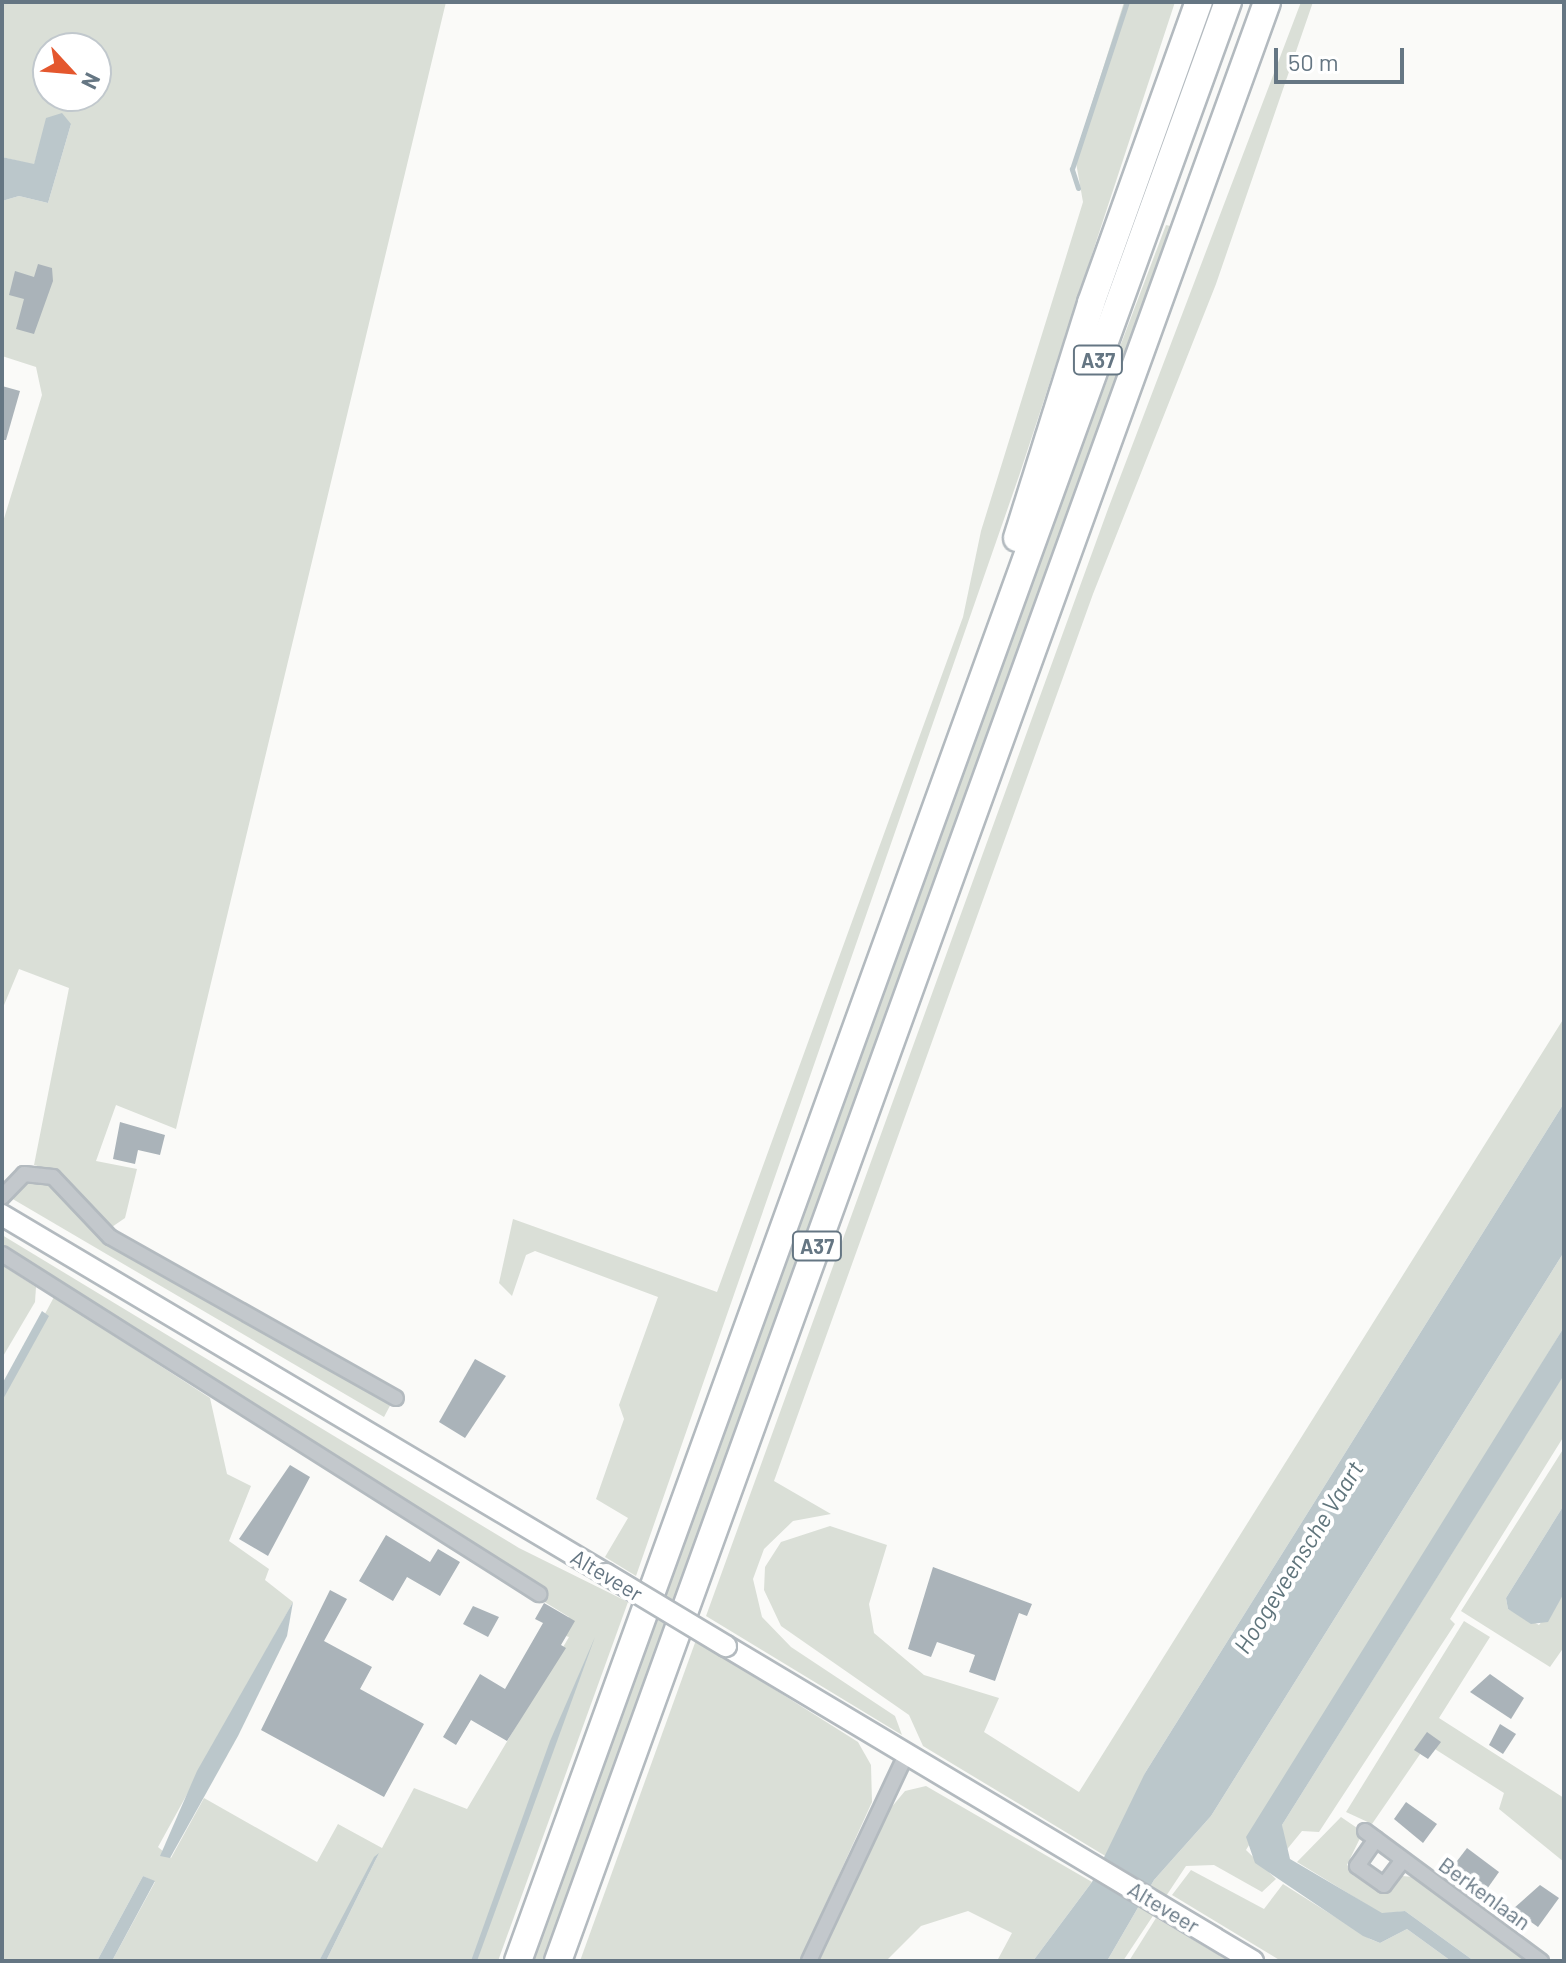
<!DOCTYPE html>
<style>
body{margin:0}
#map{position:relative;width:1566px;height:1963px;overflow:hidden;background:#fafaf8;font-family:Barlow,sans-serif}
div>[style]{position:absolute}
.green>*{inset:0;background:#dadfd7}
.water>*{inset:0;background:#bbc7cb}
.stream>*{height:5px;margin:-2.5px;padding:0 2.5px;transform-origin:2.5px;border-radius:2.5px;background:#bbc7cb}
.building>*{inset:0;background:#aab3b9}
.roads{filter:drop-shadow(2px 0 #b3babf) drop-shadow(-2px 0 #b3babf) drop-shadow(0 2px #b3babf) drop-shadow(0 -2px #b3babf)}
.street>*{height:14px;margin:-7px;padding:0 7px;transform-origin:7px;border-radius:7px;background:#c3c8cc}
.secondary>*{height:20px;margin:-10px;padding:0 10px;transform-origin:10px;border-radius:10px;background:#fff}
.highway>*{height:26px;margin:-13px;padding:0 13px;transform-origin:13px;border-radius:13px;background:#fff}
.bridges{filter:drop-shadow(2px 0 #b3babf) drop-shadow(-2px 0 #b3babf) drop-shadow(0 2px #b3babf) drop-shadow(0 -2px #b3babf)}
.secondary-bridge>*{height:20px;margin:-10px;padding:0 10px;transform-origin:10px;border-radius:10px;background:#fff}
span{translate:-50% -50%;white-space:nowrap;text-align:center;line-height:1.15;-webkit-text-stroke:8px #fff;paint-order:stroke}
.shield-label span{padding:2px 6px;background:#fff;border:2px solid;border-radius:6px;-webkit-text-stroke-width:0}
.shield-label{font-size:20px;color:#657683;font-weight:700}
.street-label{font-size:22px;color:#657683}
.water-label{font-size:24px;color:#60757c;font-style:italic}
.frame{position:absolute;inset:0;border:4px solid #657683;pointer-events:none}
.north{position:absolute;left:32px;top:32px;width:80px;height:80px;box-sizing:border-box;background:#fff;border:2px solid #c1c8cd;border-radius:50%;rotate:116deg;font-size:22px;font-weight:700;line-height:32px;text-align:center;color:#657683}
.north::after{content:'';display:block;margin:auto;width:28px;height:36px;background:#e4572e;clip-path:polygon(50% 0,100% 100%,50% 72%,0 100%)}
.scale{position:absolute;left:1274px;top:48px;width:130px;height:36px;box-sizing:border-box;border:4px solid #657683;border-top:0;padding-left:10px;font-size:24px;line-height:28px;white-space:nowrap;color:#657683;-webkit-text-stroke:6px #fff;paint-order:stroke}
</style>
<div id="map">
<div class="green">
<div style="clip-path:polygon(evenodd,2px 2px,446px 2px,176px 1129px,116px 1105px,96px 1161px,137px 1169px,125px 1218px,109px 1229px,59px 1172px,34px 1165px,69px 988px,19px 969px,2px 1010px,2px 525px,42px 395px,36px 367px,2px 356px,2px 201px,19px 196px,48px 203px,71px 124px,40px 144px,34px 165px,2px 157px,2px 2px,48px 48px,96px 48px,96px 96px,48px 96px,48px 48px)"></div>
<div style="clip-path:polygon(1124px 2px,1175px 2px,1019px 476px,636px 1576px,605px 1557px,628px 1518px,596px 1499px,624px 1419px,619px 1405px,658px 1297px,535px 1251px,526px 1255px,512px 1296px,499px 1283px,513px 1219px,717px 1292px,963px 617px,981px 531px,1083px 202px,1075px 157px)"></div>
<div style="clip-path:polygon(1301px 2px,1313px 2px,1216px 284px,1093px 594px,774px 1481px,831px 1514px,793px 1521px,764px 1549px,753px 1579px,762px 1617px,791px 1647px,895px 1716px,902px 1735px,706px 1616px,1108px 509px)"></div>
<div style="clip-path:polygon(1166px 225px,1174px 227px,546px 1961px,532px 1961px,923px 867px)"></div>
<div style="clip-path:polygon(1564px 1018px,1564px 1103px,1145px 1773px,1135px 1822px,1107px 1857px,923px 1746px,909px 1715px,781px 1626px,764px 1590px,765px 1567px,781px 1542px,830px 1526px,887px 1545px,869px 1604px,874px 1633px,924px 1675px,999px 1698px,984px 1732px,1079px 1792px)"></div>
<div style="clip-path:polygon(25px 1180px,48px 1182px,130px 1256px,392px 1402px,384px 1417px,11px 1198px)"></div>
<div style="clip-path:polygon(2px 1235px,519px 1548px,628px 1602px,498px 1961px,326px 1961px,379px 1853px,319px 1961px,112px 1961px,155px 1882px,143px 1876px,97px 1961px,2px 1961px,2px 1394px,54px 1297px,210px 1398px,227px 1474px,251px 1486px,229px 1541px,269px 1569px,265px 1580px,293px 1602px,158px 1847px,171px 1858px,204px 1798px,317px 1862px,338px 1824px,382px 1848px,414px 1788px,467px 1809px,569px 1637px,560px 1634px,569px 1617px,543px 1601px,547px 1593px,2px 1248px)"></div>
<div style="clip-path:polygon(1564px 1252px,1564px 1327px,1246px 1850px,1276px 1879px,1262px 1892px,1214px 1865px,1186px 1866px,1123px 1961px,1107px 1961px,1154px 1880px,1211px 1816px)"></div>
<div style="clip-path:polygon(2px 1265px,36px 1287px,35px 1302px,2px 1358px)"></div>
<div style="clip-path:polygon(1564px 1374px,1564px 1436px,1450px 1619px,1455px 1624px,1319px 1832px,1302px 1831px,1284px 1853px,1282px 1825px)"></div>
<div style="clip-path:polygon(1564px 1448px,1564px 1505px,1506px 1598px,1508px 1609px,1539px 1625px,1564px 1593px,1564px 1647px,1550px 1667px,1461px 1611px)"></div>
<div style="clip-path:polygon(1464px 1621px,1490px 1637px,1439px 1718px,1564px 1798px,1564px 1862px,1499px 1809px,1504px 1793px,1427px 1744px,1372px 1824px,1346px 1812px)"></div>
<div style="clip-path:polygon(696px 1640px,858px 1742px,871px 1765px,872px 1802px,800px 1961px,580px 1961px)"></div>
<div style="clip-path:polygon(926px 1786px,1092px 1882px,1033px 1961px,997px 1961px,1012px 1933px,968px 1911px,921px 1926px,886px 1961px,818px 1961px,890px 1809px,905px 1791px)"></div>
<div style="clip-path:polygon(1341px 1817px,1363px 1832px,1347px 1865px,1386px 1893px,1402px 1876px,1414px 1877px,1527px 1961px,1474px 1961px,1405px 1911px,1382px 1914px,1297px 1862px)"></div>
<div style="clip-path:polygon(1191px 1870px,1264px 1909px,1283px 1884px,1370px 1939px,1380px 1943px,1407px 1929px,1451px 1961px,1281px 1961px,1172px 1895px)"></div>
<div style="clip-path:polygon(1156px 1918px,1219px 1955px,1228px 1961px,1129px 1961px)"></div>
</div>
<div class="water">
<div style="clip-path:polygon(62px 113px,71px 124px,48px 203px,19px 196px,2px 201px,2px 157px,34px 164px,46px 118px)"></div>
<div style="clip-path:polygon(1564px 1103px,1564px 1252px,1211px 1816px,1154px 1880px,1107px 1961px,1033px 1961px,1092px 1882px,1145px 1773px)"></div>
<div style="clip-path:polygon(42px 1311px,49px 1316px,2px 1401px,2px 1384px)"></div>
<div style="clip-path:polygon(1564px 1327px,1564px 1375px,1282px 1825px,1290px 1859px,1382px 1913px,1405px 1911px,1474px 1961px,1451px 1961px,1407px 1929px,1380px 1943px,1363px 1936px,1255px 1863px,1246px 1837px)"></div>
<div style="clip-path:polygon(1564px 1505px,1564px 1593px,1548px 1622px,1531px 1624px,1508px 1609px,1506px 1598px)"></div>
<div style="clip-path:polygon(293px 1602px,287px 1636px,238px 1736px,170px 1858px,160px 1856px,197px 1771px)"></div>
<div style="clip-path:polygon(595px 1637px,477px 1961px,471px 1961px,550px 1741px)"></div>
<div style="clip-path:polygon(379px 1853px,326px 1961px,319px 1961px,374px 1857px)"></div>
<div style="clip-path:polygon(143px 1876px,155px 1881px,112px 1961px,97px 1961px)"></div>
</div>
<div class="stream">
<div style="left:1078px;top:188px;width:20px;rotate:-108deg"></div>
<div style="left:1072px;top:169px;width:176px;rotate:-71.8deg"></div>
</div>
<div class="building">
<div style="clip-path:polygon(38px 264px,52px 268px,53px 281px,34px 334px,16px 329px,24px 299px,9px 295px,15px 271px,34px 277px)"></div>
<div style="clip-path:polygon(2px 386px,20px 391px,6px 440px,2px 440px)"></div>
<div style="clip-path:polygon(120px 1122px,165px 1135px,160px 1155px,138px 1150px,135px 1164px,113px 1159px)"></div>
<div style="clip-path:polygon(475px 1359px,506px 1376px,465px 1438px,439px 1422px)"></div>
<div style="clip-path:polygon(290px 1465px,310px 1477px,268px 1556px,239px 1539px)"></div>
<div style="clip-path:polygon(386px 1535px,430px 1562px,438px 1549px,460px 1562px,440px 1596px,407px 1577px,393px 1601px,359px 1581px)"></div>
<div style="clip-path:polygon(933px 1567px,1032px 1604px,1027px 1616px,1019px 1613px,995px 1681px,969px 1672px,975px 1655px,937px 1642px,931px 1657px,908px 1649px)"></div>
<div style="clip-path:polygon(330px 1590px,347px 1599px,324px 1641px,372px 1667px,360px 1689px,424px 1724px,384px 1797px,261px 1730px)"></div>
<div style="clip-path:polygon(544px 1603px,575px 1621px,561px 1645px,566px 1648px,507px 1741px,471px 1720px,456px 1745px,443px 1737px,480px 1674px,505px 1689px,543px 1623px,535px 1619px)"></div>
<div style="clip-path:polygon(473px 1606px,499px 1617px,488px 1637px,463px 1624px)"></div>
<div style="clip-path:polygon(1490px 1674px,1524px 1698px,1511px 1719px,1470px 1692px)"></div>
<div style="clip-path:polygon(1500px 1724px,1516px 1734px,1503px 1754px,1489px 1745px)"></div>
<div style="clip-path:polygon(1427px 1732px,1441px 1742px,1428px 1759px,1414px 1750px)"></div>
<div style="clip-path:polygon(1406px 1802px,1437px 1824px,1423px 1843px,1394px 1819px)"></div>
<div style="clip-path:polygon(1467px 1848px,1499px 1872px,1487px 1889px,1454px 1865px)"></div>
<div style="clip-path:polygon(1540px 1885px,1559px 1898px,1538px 1927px,1513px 1909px)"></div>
</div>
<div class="roads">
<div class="street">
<div style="left:2px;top:1197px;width:32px;rotate:-46deg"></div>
<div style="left:24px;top:1174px;width:29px;rotate:6deg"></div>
<div style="left:53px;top:1177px;width:83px;rotate:46.5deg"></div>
<div style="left:110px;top:1237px;width:328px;rotate:29.4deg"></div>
<div style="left:2px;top:1254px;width:636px;rotate:32.34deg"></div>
<div style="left:1365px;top:1831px;width:219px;rotate:36.5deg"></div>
<div style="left:1376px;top:1839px;width:33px;rotate:125deg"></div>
<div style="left:1357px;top:1866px;width:33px;rotate:35deg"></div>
<div style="left:1384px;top:1885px;width:31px;rotate:-53deg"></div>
<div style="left:809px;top:1961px;width:230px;rotate:-64.8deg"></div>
</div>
<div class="secondary">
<div style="left:2px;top:1215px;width:703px;rotate:30.73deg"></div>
<div style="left:726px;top:1646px;width:614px;rotate:30.87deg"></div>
</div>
<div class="highway">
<div style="left:1017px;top:538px;width:246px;rotate:-72.5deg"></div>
<div style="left:1091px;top:303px;width:320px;rotate:-70.3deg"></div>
<div style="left:518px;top:1961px;width:2084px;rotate:-70.08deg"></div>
<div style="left:558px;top:1961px;width:2083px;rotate:-70.1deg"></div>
</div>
</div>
<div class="bridges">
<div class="secondary-bridge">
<div style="left:606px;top:1574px;width:140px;rotate:31deg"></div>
</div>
</div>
<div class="shield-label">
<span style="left:1098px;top:360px">A37</span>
<span style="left:817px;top:1246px">A37</span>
</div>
<div class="street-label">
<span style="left:607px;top:1575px;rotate:31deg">Alteveer</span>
<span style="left:1485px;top:1893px;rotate:36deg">Berkenlaan</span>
<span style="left:1164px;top:1907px;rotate:31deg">Alteveer</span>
</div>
<div class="water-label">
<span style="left:1298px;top:1557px;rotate:-58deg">Hoogeveensche Vaart</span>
</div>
<div class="frame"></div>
<div class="north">N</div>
<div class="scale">50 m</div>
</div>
